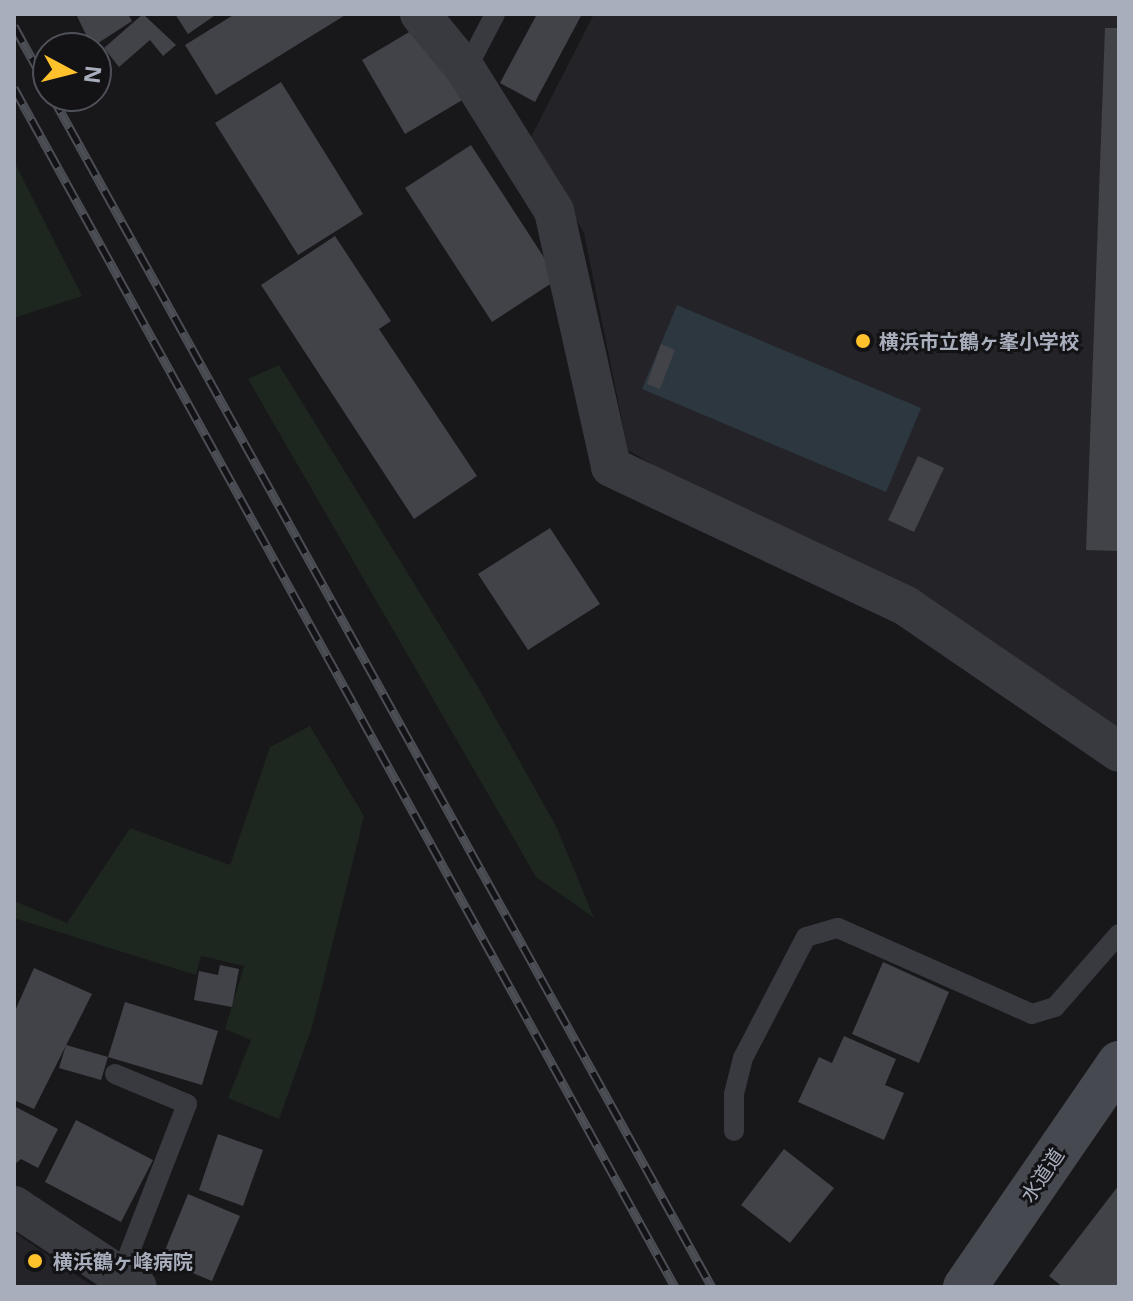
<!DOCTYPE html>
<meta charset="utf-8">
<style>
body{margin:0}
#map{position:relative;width:1133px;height:1301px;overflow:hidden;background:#18181b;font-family:"Open Sans","Noto Sans JP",sans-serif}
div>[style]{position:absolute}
.built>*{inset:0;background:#242428}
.green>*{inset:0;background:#1d261f}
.water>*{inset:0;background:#2c3740}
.building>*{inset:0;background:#424348}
.lane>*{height:20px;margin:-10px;padding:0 10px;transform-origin:10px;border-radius:10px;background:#393a40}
.street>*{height:40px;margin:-20px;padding:0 20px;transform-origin:20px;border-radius:20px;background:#393a40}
.secondary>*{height:44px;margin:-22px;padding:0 22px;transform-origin:22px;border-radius:22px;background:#474950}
.rail>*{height:9px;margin-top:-4.5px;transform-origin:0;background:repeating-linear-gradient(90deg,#131316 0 18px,#4c4e55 0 36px);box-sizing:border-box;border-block:2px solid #4c4e55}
.dots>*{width:22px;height:22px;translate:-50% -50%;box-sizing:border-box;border:4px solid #131316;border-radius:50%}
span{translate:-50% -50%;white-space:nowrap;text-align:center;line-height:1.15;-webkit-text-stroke:6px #131316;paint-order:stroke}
.poi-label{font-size:20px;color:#a9aebc;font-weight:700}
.left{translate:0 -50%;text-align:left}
.street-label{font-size:20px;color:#a9aebc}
.frame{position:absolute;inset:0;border:16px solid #a9aebc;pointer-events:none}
.north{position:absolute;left:32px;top:32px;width:80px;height:80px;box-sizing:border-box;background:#131316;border:2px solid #4f5158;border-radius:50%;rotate:97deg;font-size:22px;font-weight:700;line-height:32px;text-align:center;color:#a9aebc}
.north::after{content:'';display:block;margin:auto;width:28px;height:36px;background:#ffc12c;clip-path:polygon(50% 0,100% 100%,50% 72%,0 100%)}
</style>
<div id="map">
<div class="built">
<div style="clip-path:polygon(594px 14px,1119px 14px,1119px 728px,908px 586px,692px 488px,628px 450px,584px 233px,530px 139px)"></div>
<div style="clip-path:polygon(14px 1233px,17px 1234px,94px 1287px,14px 1287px)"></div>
</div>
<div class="green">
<div style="clip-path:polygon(14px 161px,82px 296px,14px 318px)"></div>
<div style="clip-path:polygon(279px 365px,478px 687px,556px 826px,594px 918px,536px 877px,248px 379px)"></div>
<div style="clip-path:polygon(310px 726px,364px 816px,312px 1027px,279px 1119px,228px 1098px,251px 1040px,225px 1029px,244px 966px,201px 956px,196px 975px,14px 918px,14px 901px,67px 923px,130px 828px,230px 865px,270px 747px)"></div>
</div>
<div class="water">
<div style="clip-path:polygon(677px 305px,921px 408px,886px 492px,642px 389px)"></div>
</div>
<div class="building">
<div style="clip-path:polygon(76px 14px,128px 14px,132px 21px,92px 47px)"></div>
<div style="clip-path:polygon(143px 14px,176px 45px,163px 56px,150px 40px,119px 67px,104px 48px)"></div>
<div style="clip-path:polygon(175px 14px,213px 14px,214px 16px,188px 34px)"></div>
<div style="clip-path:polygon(235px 14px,347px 14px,216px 95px,185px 45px)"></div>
<div style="clip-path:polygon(537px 14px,582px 14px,535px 102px,500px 83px)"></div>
<div style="clip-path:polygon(421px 25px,464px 99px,405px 134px,362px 60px)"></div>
<div style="clip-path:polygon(1105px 28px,1119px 28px,1119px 551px,1086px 550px)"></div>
<div style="clip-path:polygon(281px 82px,363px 214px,298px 255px,215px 123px)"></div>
<div style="clip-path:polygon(471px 145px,558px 279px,492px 322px,405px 188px)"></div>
<div style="clip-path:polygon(335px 236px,391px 321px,379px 329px,477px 476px,414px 519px,261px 285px)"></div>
<div style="clip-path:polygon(661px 344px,675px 350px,660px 389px,647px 384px)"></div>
<div style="clip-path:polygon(918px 456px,944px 468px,914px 532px,888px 520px)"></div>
<div style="clip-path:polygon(550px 528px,600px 604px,528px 650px,478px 574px)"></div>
<div style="clip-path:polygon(883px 962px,949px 992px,919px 1063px,852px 1034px)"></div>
<div style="clip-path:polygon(220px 965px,239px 969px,232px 1007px,194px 1000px,199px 971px,218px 975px)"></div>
<div style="clip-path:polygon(34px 968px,92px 994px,34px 1109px,14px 1100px,14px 1013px)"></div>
<div style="clip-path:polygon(125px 1002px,218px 1031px,202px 1085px,108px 1057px)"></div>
<div style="clip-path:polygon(844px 1036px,896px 1059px,885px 1085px,904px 1093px,884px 1140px,798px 1102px,819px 1057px,832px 1063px)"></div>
<div style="clip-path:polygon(66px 1045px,108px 1057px,101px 1080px,59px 1068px)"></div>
<div style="clip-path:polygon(14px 1106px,58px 1129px,38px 1168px,21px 1159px,14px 1165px)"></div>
<div style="clip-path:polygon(76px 1120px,153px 1160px,121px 1222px,45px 1182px)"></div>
<div style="clip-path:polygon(218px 1134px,263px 1150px,243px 1206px,199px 1190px)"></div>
<div style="clip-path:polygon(784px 1149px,834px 1188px,790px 1243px,741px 1205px)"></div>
<div style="clip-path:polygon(1119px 1185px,1119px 1287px,1063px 1287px,1049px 1276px)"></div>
<div style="clip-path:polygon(188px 1194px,240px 1216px,212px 1281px,161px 1260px)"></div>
</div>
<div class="lane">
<div style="left:466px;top:70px;width:63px;rotate:-62.6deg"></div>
<div style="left:115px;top:1074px;width:78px;rotate:22.6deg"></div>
<div style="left:187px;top:1104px;width:186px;rotate:111.2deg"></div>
<div style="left:734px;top:1131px;width:37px;rotate:-90deg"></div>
<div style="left:734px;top:1094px;width:37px;rotate:-76deg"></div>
<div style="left:743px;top:1058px;width:136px;rotate:-62.5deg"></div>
<div style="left:806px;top:937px;width:33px;rotate:-16deg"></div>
<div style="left:838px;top:928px;width:212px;rotate:23.9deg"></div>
<div style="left:1032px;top:1014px;width:24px;rotate:-17deg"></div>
<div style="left:1055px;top:1007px;width:97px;rotate:-48.8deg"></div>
</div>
<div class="street">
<div style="left:420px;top:14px;width:72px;rotate:50.6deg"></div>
<div style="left:466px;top:70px;width:166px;rotate:58deg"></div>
<div style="left:554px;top:211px;width:262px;rotate:77.4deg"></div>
<div style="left:611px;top:467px;width:326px;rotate:25.2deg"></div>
<div style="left:906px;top:606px;width:258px;rotate:34.4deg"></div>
<div style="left:14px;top:1206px;width:147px;rotate:33.4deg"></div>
</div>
<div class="secondary">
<div style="left:965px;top:1287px;width:272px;rotate:-55.5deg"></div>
</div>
<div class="rail">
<div style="left:14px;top:26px;width:71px;rotate:61.3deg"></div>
<div style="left:14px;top:88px;width:1369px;rotate:61.13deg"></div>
<div style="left:52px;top:96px;width:1362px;rotate:61.01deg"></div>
</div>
<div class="dots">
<div style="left:863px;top:341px;background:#ffc12c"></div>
<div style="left:35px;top:1261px;background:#ffc12c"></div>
</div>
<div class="poi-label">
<span class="left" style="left:879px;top:341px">横浜市立鶴ヶ峯小学校</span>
<span class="left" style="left:53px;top:1261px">横浜鶴ヶ峰病院</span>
</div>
<div class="street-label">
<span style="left:1042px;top:1175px;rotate:-56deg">水道道</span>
</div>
<div class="frame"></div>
<div class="north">N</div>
</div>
